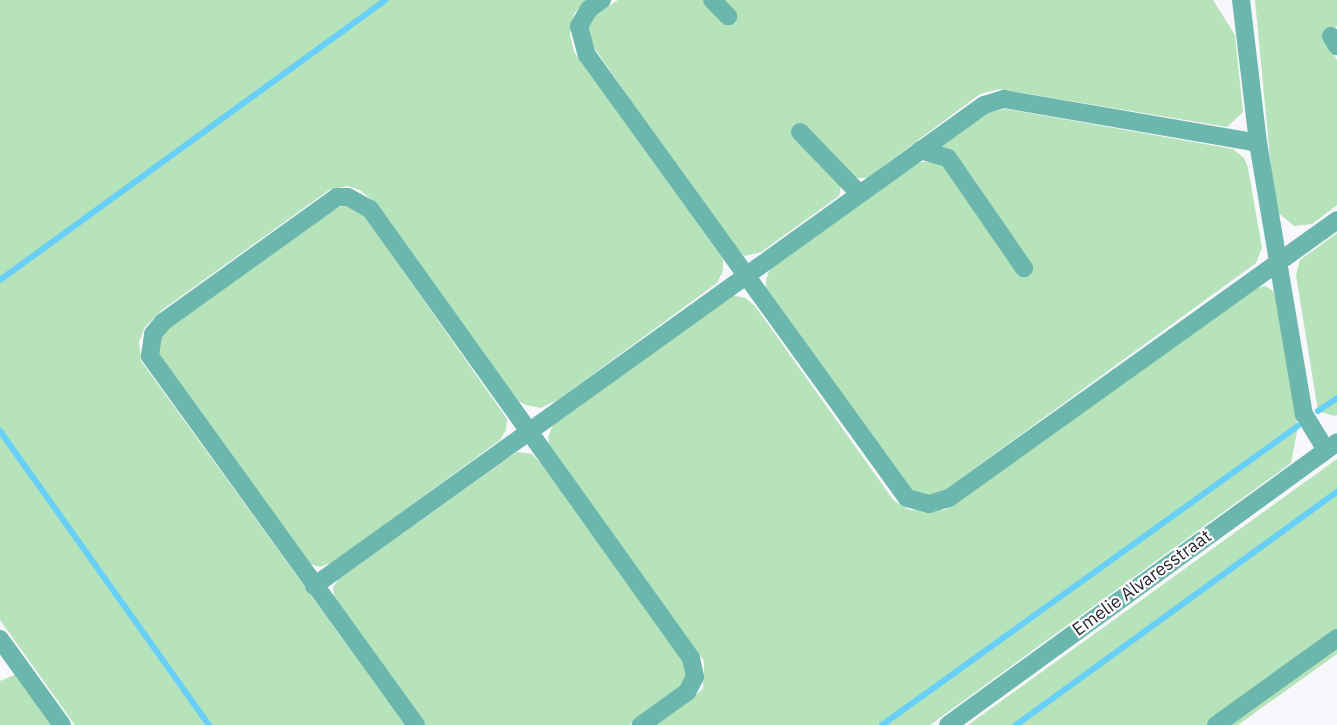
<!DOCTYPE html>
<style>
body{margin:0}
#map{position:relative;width:1337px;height:725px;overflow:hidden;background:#f8f7fc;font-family:"IBM Plex Sans",sans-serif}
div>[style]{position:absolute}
.green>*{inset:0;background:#b6e3b9}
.stream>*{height:6px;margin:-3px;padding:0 3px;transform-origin:3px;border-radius:3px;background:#68d0f8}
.street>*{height:18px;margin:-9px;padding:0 9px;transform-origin:9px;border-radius:9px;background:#6bb7ae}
span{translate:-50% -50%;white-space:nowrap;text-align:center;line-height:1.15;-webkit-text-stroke:4.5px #fff;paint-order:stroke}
.street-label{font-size:18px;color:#26232c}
</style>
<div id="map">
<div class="green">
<div style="clip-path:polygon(0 0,586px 0,574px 14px,570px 35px,574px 52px,723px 259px,723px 271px,717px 283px,559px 399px,541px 408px,526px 405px,512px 398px,375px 203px,360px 190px,347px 186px,329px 190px,162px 310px,145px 327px,139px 342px,141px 361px,405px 725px,75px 725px,0 620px)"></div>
<div style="clip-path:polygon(618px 0,703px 0,728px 25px,737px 15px,722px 0,1213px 0,1235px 35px,1243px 112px,1227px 127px,999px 89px,980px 94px,867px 178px,855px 178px,841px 186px,839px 196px,761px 252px,745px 256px,735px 250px,588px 39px,589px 25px,596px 15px)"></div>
<div style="clip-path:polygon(1255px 0,1337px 0,1337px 26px,1322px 35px,1337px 60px,1337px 205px,1312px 224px,1294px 226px,1275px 210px)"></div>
<div style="clip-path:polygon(1006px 109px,1233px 149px,1244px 158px,1248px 168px,1262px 248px,1256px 263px,942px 492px,929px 496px,911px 491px,766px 290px,766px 279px,770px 269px,915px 163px,933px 161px,945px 164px,1022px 277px,1031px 271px,939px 146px,990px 112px)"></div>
<div style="clip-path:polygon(343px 206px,355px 207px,366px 218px,507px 419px,506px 430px,500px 440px,333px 562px,320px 567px,310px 564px,158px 353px,163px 331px,329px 211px)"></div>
<div style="clip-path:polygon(1337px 233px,1337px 415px,1334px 416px,1318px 411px,1296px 275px,1300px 260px)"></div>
<div style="clip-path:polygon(1266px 286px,1274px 292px,1276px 302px,1298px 426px,1291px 463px,930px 725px,656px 725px,703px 689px,704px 661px,550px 452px,548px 437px,554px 422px,732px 295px,745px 298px,755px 306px,894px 501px,910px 510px,945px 510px,1255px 288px)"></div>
<div style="clip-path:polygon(517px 452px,532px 454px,541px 464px,683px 661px,686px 675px,679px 689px,629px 725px,425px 725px,334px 599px,333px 587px,339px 579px)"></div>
<div style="clip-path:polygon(1337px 459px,1337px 654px,1238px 725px,968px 725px)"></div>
<div style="clip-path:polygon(17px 674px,57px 725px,0 725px,0 681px)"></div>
</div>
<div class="stream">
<div style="left:0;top:280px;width:476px;rotate:-36deg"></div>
<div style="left:1318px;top:411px;width:23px;rotate:-34deg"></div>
<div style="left:0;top:431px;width:361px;rotate:54.6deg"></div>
<div style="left:882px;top:725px;width:512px;rotate:-35.71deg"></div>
<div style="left:1016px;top:725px;width:397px;rotate:-36deg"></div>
</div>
<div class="street">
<div style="left:602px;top:0;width:16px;rotate:145deg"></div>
<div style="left:589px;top:9px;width:20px;rotate:120deg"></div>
<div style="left:579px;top:26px;width:30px;rotate:75deg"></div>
<div style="left:587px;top:55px;width:546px;rotate:54.16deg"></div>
<div style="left:907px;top:498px;width:23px;rotate:15deg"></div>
<div style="left:929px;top:504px;width:21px;rotate:-17deg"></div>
<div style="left:949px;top:498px;width:477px;rotate:-35.6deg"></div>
<div style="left:712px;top:0;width:23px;rotate:45deg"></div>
<div style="left:1241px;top:0;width:144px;rotate:83.2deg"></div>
<div style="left:1258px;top:143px;width:275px;rotate:80.4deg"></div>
<div style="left:1304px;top:414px;width:42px;rotate:58.6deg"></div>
<div style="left:1331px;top:36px;width:12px;rotate:59deg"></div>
<div style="left:800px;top:132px;width:85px;rotate:46deg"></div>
<div style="left:920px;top:150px;width:29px;rotate:16deg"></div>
<div style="left:948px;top:158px;width:134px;rotate:55.4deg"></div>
<div style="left:314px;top:586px;width:825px;rotate:-35.67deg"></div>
<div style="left:984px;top:105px;width:21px;rotate:-17deg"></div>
<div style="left:1004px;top:99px;width:258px;rotate:9.8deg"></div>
<div style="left:0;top:639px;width:106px;rotate:54.2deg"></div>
<div style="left:416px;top:725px;width:455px;rotate:-125.8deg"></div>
<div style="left:150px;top:356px;width:22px;rotate:-82deg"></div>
<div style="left:153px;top:334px;width:16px;rotate:-50deg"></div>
<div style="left:163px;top:322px;width:214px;rotate:-35.7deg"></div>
<div style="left:337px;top:197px;width:11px"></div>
<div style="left:348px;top:197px;width:25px;rotate:29deg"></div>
<div style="left:370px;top:209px;width:552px;rotate:54.44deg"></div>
<div style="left:691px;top:658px;width:19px;rotate:78deg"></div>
<div style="left:695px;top:677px;width:17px;rotate:118deg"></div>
<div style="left:687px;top:692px;width:57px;rotate:144.3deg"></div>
<div style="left:948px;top:725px;width:481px;rotate:-36deg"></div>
<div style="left:1216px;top:725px;width:149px;rotate:-35.7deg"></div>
</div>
<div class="street-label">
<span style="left:1142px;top:583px;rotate:-36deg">Emelie Alvaresstraat</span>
</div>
</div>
